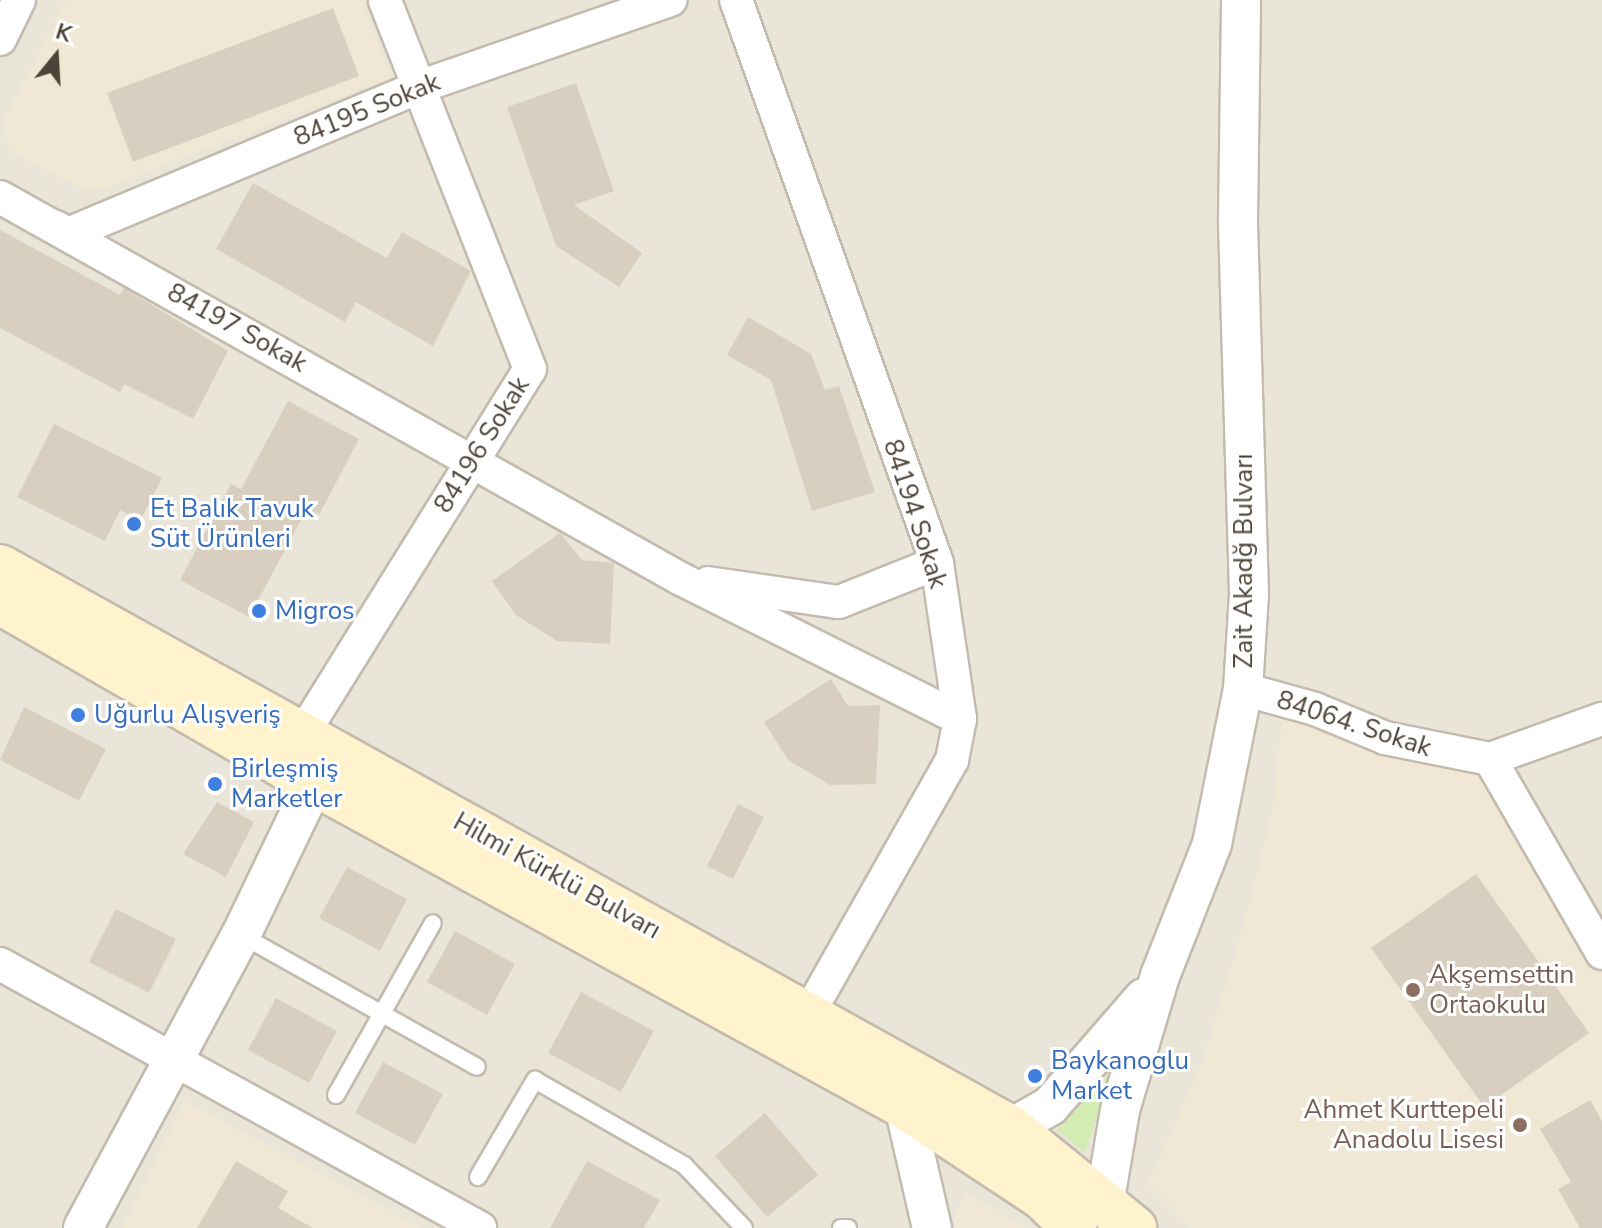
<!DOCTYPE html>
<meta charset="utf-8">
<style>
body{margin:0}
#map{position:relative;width:1602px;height:1228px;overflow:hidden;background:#f6f3ec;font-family:"Nunito Sans",sans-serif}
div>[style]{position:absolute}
.residential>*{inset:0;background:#eae5d9}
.education>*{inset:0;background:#f0e8d5}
.green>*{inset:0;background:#d3ecb3}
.building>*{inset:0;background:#d9cfc0}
.roads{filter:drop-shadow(2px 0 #c3bbad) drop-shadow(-2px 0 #c3bbad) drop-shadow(0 2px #c3bbad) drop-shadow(0 -2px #c3bbad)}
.service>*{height:16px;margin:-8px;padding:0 8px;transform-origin:8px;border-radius:8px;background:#fff}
.minor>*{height:32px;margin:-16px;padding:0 16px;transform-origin:16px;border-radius:16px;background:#fff}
.tertiary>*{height:38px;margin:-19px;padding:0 19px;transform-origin:19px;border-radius:19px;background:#fff}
.secondary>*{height:44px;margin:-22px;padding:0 22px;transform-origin:22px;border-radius:22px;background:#fff3cd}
.dots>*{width:22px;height:22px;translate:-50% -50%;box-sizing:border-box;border:4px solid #fff;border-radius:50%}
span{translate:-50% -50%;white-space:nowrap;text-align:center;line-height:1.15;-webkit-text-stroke:6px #fff;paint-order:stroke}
.street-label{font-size:26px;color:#4c4438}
.shop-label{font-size:26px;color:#366cbe}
.left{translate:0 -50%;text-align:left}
.education-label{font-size:26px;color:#785e54}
.right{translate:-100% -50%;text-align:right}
.north{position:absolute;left:16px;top:16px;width:80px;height:80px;-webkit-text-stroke:6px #fff;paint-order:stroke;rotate:18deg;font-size:22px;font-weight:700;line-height:32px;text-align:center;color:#4c4438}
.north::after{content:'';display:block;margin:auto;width:28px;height:36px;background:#4c4438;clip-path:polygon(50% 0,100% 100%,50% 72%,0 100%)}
</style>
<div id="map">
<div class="residential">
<div style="clip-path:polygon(0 0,1602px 0,1602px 1228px,0 1228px)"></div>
</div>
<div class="education">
<div style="clip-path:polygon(66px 0,362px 0,391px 77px,100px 190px,79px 187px,9px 151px,4px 119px)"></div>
<div style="clip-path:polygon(1285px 698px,1496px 767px,1602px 957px,1602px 1228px,1190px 1228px,1148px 1184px,1203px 1059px,1245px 920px,1271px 818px)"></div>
<div style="clip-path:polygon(185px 1101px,422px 1228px,122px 1228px)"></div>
<div style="clip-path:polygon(964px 1192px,1028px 1228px,952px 1228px)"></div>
</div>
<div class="green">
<div style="clip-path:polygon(1112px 1071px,1085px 1153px,1057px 1130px)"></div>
</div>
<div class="building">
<div style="clip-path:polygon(333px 8px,359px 76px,133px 162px,107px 93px)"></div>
<div style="clip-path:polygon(576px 83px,614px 191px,574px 205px,642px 253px,619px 287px,556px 246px,507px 107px)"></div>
<div style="clip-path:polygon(253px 183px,387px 258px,402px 232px,471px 271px,433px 346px,356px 302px,345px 322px,216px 249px)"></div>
<div style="clip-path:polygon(0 230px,120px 295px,124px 288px,228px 351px,193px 419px,124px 384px,120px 392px,0 328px)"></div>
<div style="clip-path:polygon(748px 317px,811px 354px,825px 390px,839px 386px,875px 492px,812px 511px,771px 380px,727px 355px)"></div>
<div style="clip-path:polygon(288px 401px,359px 439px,319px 515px,307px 509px,249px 617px,180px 580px,231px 484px,241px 489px)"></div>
<div style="clip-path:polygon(54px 424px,162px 478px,140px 521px,120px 510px,105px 541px,17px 497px)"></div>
<div style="clip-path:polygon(560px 533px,582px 560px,614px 563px,610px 644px,557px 641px,516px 615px,492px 581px)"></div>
<div style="clip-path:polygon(831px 679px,848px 706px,880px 705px,876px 784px,830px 785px,788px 760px,764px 722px)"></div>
<div style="clip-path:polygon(24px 707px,106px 749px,79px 801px,0 760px)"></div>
<div style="clip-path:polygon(217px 802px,254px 822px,226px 877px,183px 854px)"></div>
<div style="clip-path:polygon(738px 804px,764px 817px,733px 879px,707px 866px)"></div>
<div style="clip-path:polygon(347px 867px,407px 899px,380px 951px,319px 918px)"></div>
<div style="clip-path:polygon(1476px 874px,1589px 1033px,1484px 1107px,1371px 948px)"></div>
<div style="clip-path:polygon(116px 909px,176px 939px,149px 993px,89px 962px)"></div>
<div style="clip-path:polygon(455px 931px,515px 964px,487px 1015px,427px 982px)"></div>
<div style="clip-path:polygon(581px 992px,654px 1031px,621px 1092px,548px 1053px)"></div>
<div style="clip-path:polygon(276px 998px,337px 1031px,309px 1083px,248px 1050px)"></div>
<div style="clip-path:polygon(383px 1062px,443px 1094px,415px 1145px,355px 1113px)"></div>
<div style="clip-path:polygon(1590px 1100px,1602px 1121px,1602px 1228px,1580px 1228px,1558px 1189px,1571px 1182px,1540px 1129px)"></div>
<div style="clip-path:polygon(765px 1113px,818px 1175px,767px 1217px,715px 1156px)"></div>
<div style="clip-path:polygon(236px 1161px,288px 1191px,278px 1208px,313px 1228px,197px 1228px)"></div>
<div style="clip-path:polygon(587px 1161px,660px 1200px,644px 1228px,550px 1228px)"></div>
</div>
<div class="roads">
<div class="service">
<div style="left:241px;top:935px;width:270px;rotate:29.2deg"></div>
<div style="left:336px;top:1095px;width:197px;rotate:-60.6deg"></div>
<div style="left:478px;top:1177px;width:113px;rotate:-59.6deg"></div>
<div style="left:535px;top:1080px;width:172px;rotate:29.7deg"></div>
<div style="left:684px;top:1165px;width:87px;rotate:46.4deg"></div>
<div style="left:841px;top:1228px;width:7px"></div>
</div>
<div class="minor">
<div style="left:736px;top:0;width:598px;rotate:70.35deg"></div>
<div style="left:937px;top:563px;width:158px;rotate:81.6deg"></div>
<div style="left:960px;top:719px;width:42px;rotate:101deg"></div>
<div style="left:952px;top:760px;width:293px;rotate:119.5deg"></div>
<div style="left:0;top:39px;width:43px;rotate:-64deg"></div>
<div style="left:0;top:197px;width:781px;rotate:29.29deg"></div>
<div style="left:681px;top:579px;width:312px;rotate:26.6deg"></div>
<div style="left:56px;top:227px;width:14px;rotate:30deg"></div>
<div style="left:68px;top:234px;width:384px;rotate:-22.7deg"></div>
<div style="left:422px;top:86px;width:263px;rotate:-19.1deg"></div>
<div style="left:708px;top:583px;width:132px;rotate:8.3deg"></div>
<div style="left:839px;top:602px;width:105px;rotate:-21.7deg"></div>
<div style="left:1243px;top:689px;width:75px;rotate:15.5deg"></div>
<div style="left:1315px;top:709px;width:76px;rotate:22.5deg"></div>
<div style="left:1385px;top:738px;width:107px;rotate:11.3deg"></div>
<div style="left:1490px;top:759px;width:119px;rotate:-19.7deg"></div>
<div style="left:302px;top:735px;width:431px;rotate:-58.1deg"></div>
<div style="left:530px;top:369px;width:396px;rotate:-111.5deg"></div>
<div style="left:1490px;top:759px;width:224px;rotate:60deg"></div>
<div style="left:0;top:964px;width:548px;rotate:28.81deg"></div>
</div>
<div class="tertiary">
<div style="left:904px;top:1106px;width:125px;rotate:77.1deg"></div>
<div style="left:1011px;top:1128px;width:45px;rotate:-29.4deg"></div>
<div style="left:1050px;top:1106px;width:143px;rotate:-49deg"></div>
<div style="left:1105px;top:1199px;width:90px;rotate:-80.4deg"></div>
<div style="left:1120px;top:1110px;width:140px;rotate:-73.4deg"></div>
<div style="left:1160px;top:976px;width:142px;rotate:-68.5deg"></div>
<div style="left:1212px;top:844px;width:158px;rotate:-78.7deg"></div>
<div style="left:1243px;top:689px;width:95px;rotate:-86.4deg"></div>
<div style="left:1249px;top:594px;width:375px;rotate:-91.7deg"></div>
<div style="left:1238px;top:219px;width:219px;rotate:-89.2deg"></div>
<div style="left:83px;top:1228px;width:333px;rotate:-61.7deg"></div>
<div style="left:241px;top:935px;width:169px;rotate:-64.3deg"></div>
</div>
<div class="secondary">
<div style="left:0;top:567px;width:1156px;rotate:29.03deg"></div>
<div style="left:1011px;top:1128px;width:159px;rotate:39.1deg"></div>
<div style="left:0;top:602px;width:362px;rotate:30deg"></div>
<div style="left:314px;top:783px;width:673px;rotate:28.7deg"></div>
<div style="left:904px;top:1106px;width:165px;rotate:33.4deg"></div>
<div style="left:1042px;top:1197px;width:45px;rotate:44.1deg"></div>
</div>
</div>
<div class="dots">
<div style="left:134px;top:524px;background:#3f7fe0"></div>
<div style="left:259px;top:611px;background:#3f7fe0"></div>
<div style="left:78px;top:715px;background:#3f7fe0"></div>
<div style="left:215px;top:784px;background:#3f7fe0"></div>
<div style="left:1413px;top:990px;background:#8d6e63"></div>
<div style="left:1035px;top:1076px;background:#3f7fe0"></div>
<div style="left:1520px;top:1125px;background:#8d6e63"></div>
</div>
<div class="street-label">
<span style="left:367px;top:110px;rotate:-22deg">84195 Sokak</span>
<span style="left:237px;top:328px;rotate:29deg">84197 Sokak</span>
<span style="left:482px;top:445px;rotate:-58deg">84196 Sokak</span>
<span style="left:915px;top:514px;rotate:72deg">84194 Sokak</span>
<span style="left:1244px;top:561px;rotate:-90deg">Zait Akadğ Bulvarı</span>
<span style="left:1354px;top:724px;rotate:18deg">84064. Sokak</span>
<span style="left:557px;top:876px;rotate:29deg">Hilmi Kürklü Bulvarı</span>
</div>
<div class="shop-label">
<span class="left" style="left:150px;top:524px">Et Balık Tavuk<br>Süt Ürünleri</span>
<span class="left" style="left:275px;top:611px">Migros</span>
<span class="left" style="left:94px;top:715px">Uğurlu Alışveriş</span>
<span class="left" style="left:231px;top:784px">Birleşmiş<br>Marketler</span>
<span class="left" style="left:1051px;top:1076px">Baykanoglu<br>Market</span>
</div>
<div class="education-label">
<span class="left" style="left:1429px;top:990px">Akşemsettin<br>Ortaokulu</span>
<span class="right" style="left:1504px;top:1125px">Ahmet Kurttepeli<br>Anadolu Lisesi</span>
</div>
<div class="north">K</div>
</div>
